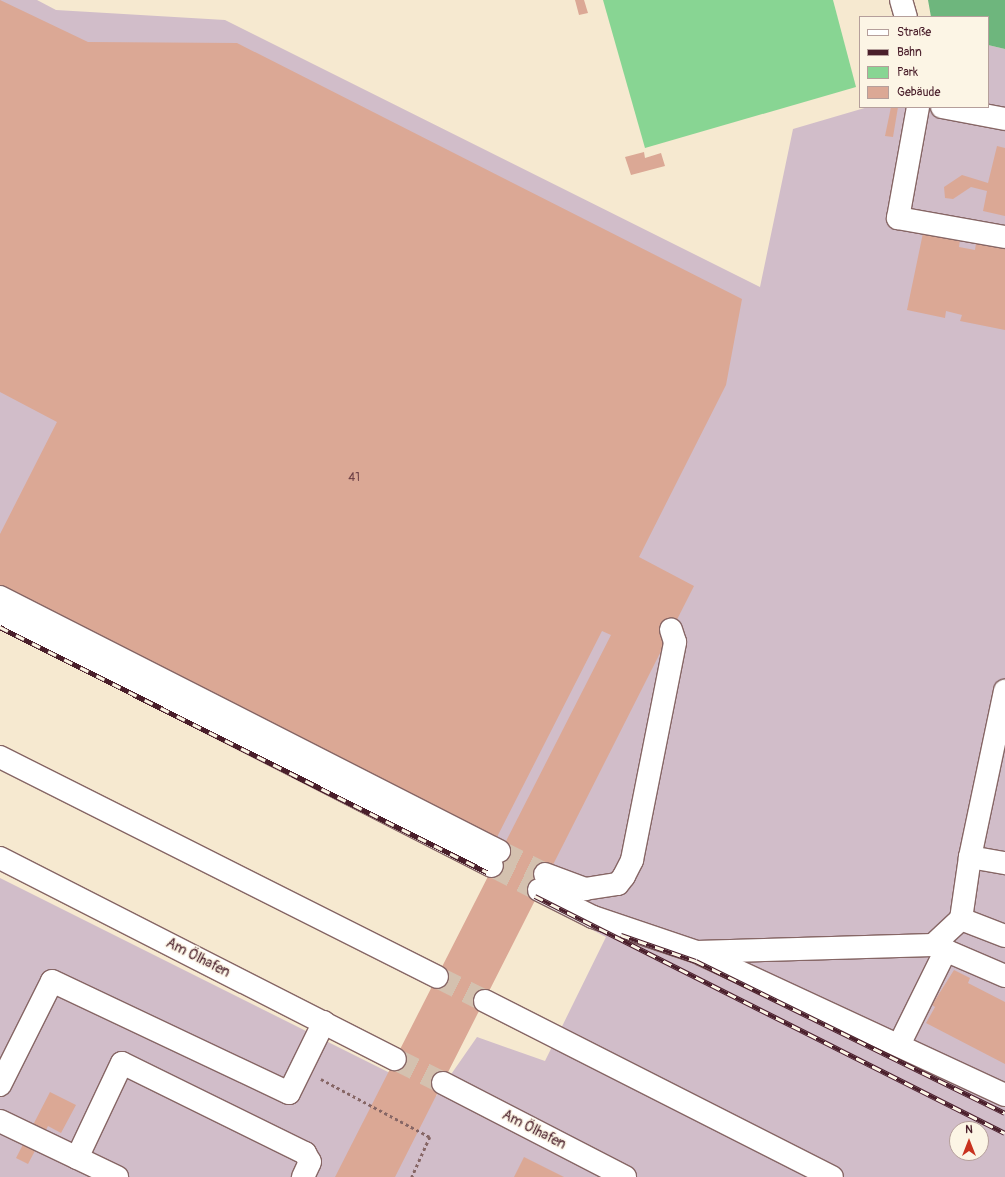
<!DOCTYPE html>
<meta charset="utf-8">
<style>
body{margin:0}
#map{position:relative;width:1005px;height:1177px;overflow:hidden;background:#f6e9d0;font-family:Pangolin,sans-serif}
div>[style]{position:absolute}
.industrial>*{inset:0;background:#d1bdc9}
.green>*{inset:0;background:#88d593}
.forest>*{inset:0;background:#6eb67d}
.building>*{inset:0;background:#dba895}
.minor-tunnel>*{height:22px;margin-top:-11px;transform-origin:0;background:repeating-linear-gradient(90deg,#d4c1af 0 22px,transparent 0 33px)}
.path>*{height:2.5px;margin-top:-1.25px;transform-origin:0;background:repeating-linear-gradient(90deg,#866665 0 3px,transparent 0 6px)}
.roads{filter:drop-shadow(1px 0 #866665) drop-shadow(-1px 0 #866665) drop-shadow(0 1px #866665) drop-shadow(0 -1px #866665)}
.minor>*{height:22px;margin:-11px;padding:0 11px;transform-origin:11px;border-radius:11px;background:#fff}
.rail>*{height:4.5px;margin-top:-2.25px;transform-origin:0;background:repeating-linear-gradient(90deg,#fcf5e5 0 9px,#4a1f2b 0 18px);box-sizing:border-box;border-block:1px solid #4a1f2b}
span{translate:-50% -50%;white-space:nowrap;text-align:center;line-height:1.15;-webkit-text-stroke:3px #fcf5e5;paint-order:stroke}
.number-label{font-size:12px;color:#6e4146}
.number-label span{-webkit-text-stroke-width:0}
.street-label{font-size:14px;color:#4a1f2b}
.legend{position:absolute;left:859px;top:16px;width:130px;height:92px;box-sizing:border-box;background:#fcf5e5;border:1px solid #b59f9b;margin:0;padding:5px 7px;list-style:none;font-size:12px;color:#4a1f2b}
.legend li{display:flex;align-items:center;gap:8px;height:20px}
.legend b{width:20px;border:1px solid #b59f9b}
.north{position:absolute;left:949px;top:1121px;width:40px;height:40px;box-sizing:border-box;background:#fcf5e5;border:1px solid #b59f9b;border-radius:50%;rotate:0deg;font-size:11px;font-weight:700;line-height:16px;text-align:center;color:#4a1f2b}
.north::after{content:'';display:block;margin:auto;width:14px;height:18px;background:#c8321e;clip-path:polygon(50% 0,100% 100%,50% 72%,0 100%)}
</style>
<div id="map">
<div class="industrial">
<div style="clip-path:polygon(evenodd,0 0,37px 0,56px 10px,225px 20px,760px 287px,793px 129px,868px 107px,988px 107px,988px 45px,1005px 49px,1005px 1177px,0 1177px,0 878px,436px 1096px,477px 1037px,545px 1061px,606px 937px,0 623px,0 0,957px 1129px,981px 1129px,981px 1153px,957px 1153px,957px 1129px)"></div>
</div>
<div class="green">
<div style="clip-path:polygon(603px 0,833px 0,856px 87px,645px 148px)"></div>
</div>
<div class="forest">
<div style="clip-path:polygon(928px 0,1005px 0,1005px 49px,988px 45px,988px 17px,931px 17px)"></div>
</div>
<div class="building">
<div style="clip-path:polygon(0 0,88px 42px,237px 43px,742px 299px,726px 385px,639px 557px,694px 586px,395px 1177px,335px 1177px,611px 635px,602px 631px,496px 839px,0 587px,0 534px,57px 422px,0 392px)"></div>
<div style="clip-path:polygon(575px 0,584px 0,588px 13px,579px 15px)"></div>
<div style="clip-path:polygon(891px 107px,898px 107px,893px 137px,885px 136px)"></div>
<div style="clip-path:polygon(997px 146px,1005px 148px,1005px 216px,983px 211px,987px 191px,971px 187px,953px 199px,945px 198px,944px 187px,962px 175px,988px 183px)"></div>
<div style="clip-path:polygon(644px 152px,645px 158px,661px 153px,665px 166px,631px 175px,625px 157px)"></div>
<div style="clip-path:polygon(923px 233px,960px 240px,959px 247px,975px 250px,976px 243px,1005px 249px,1005px 330px,960px 321px,962px 315px,946px 311px,945px 318px,907px 310px)"></div>
<div style="clip-path:polygon(954px 970px,970px 978px,968px 983px,1005px 1002px,1005px 1064px,926px 1023px,935px 1007px,932px 1005px)"></div>
<div style="clip-path:polygon(50px 1092px,76px 1105px,61px 1133px,48px 1126px,28px 1164px,16px 1158px)"></div>
<div style="clip-path:polygon(524px 1157px,564px 1177px,514px 1177px)"></div>
</div>
<div class="minor-tunnel">
<div style="left:499px;top:851px;width:51px;rotate:26.6deg"></div>
<div style="left:492px;top:866px;width:53px;rotate:27.1deg"></div>
<div style="left:437px;top:977px;width:54px;rotate:26.6deg"></div>
<div style="left:395px;top:1059px;width:54px;rotate:26.6deg"></div>
</div>
<div class="path">
<div style="left:321px;top:1079px;width:123px;rotate:28deg"></div>
<div style="left:430px;top:1137px;width:44px;rotate:114.2deg"></div>
</div>
<div class="roads">
<div class="minor">
<div style="left:901px;top:0;width:18px;rotate:74deg"></div>
<div style="left:918px;top:107px;width:113px;rotate:100.2deg"></div>
<div style="left:898px;top:218px;width:109px;rotate:10.1deg"></div>
<div style="left:942px;top:107px;width:64px;rotate:10.8deg"></div>
<div style="left:0;top:597px;width:560px;rotate:26.98deg"></div>
<div style="left:0;top:615px;width:552px;rotate:27.03deg"></div>
<div style="left:0;top:757px;width:489px;rotate:26.7deg"></div>
<div style="left:970px;top:857px;width:170px;rotate:-78.1deg"></div>
<div style="left:0;top:858px;width:443px;rotate:27deg"></div>
<div style="left:545px;top:874px;width:43px;rotate:20.6deg"></div>
<div style="left:585px;top:889px;width:33px;rotate:-9deg"></div>
<div style="left:618px;top:884px;width:10px;rotate:-53deg"></div>
<div style="left:624px;top:876px;width:18px;rotate:-63deg"></div>
<div style="left:632px;top:860px;width:222px;rotate:-78.8deg"></div>
<div style="left:675px;top:642px;width:13px;rotate:-108deg"></div>
<div style="left:539px;top:890px;width:60px;rotate:26.6deg"></div>
<div style="left:593px;top:917px;width:110px;rotate:18.6deg"></div>
<div style="left:697px;top:952px;width:236px;rotate:-1.7deg"></div>
<div style="left:933px;top:945px;width:78px;rotate:23.3deg"></div>
<div style="left:961px;top:919px;width:47px;rotate:21.1deg"></div>
<div style="left:933px;top:945px;width:38px;rotate:-43deg"></div>
<div style="left:961px;top:919px;width:63px;rotate:-81.7deg"></div>
<div style="left:970px;top:857px;width:36px;rotate:10deg"></div>
<div style="left:701px;top:954px;width:335px;rotate:24.9deg"></div>
<div style="left:485px;top:1001px;width:389px;rotate:26.9deg"></div>
<div style="left:899px;top:1045px;width:106px;rotate:-63.7deg"></div>
<div style="left:443px;top:1083px;width:205px;rotate:27.3deg"></div>
<div style="left:0;top:1085px;width:116px;rotate:-63.4deg"></div>
<div style="left:52px;top:981px;width:262px;rotate:25.3deg"></div>
<div style="left:289px;top:1093px;width:79px;rotate:-63.8deg"></div>
<div style="left:0;top:1121px;width:130px;rotate:25.6deg"></div>
<div style="left:77px;top:1158px;width:105px;rotate:-64.7deg"></div>
<div style="left:122px;top:1063px;width:204px;rotate:26.2deg"></div>
<div style="left:305px;top:1153px;width:10px;rotate:61deg"></div>
<div style="left:310px;top:1162px;width:17px;rotate:115deg"></div>
</div>
</div>
<div class="rail">
<div style="left:0;top:627px;width:545px;rotate:26.71deg"></div>
<div style="left:535px;top:896px;width:526px;rotate:26.76deg"></div>
<div style="left:621px;top:935px;width:79px;rotate:19.1deg"></div>
<div style="left:696px;top:961px;width:344px;rotate:26.2deg"></div>
</div>
<div class="number-label">
<span style="left:354px;top:478px">41</span>
</div>
<div class="street-label">
<span style="left:198px;top:958px;rotate:27deg">Am Ölhafen</span>
<span style="left:534px;top:1130px;rotate:27deg">Am Ölhafen</span>
</div>
<ul class="legend">
<li><b style="height:5px;background:#fff"></b>Straße</li>
<li><b style="height:5px;background:#4a1f2b"></b>Bahn</li>
<li><b style="height:11px;background:#88d593"></b>Park</li>
<li><b style="height:11px;background:#dba895"></b>Gebäude</li>
</ul>
<div class="north">N</div>
</div>
